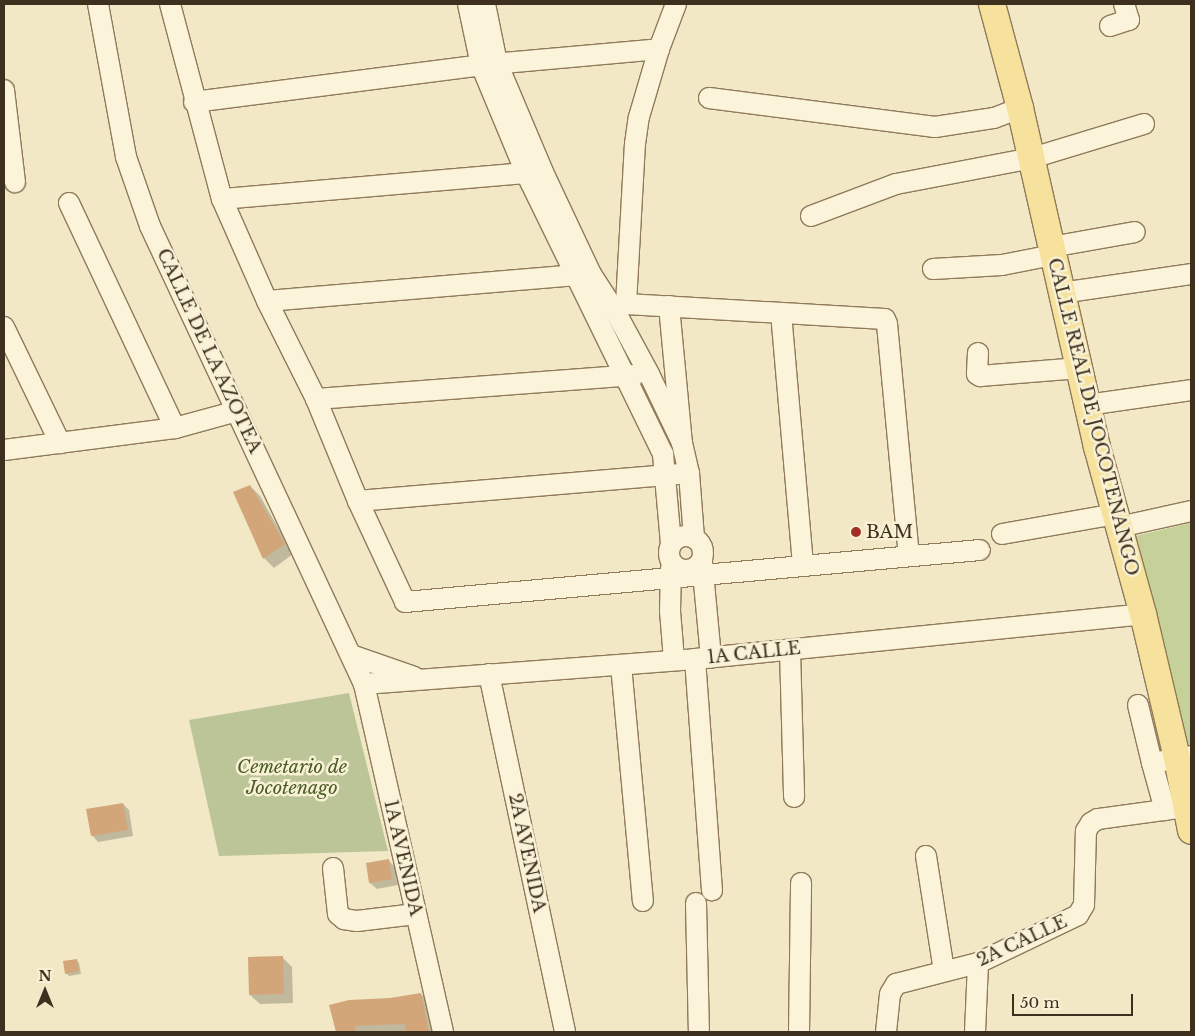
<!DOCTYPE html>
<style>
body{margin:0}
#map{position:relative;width:1195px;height:1036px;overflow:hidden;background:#f2e8c6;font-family:"Libre Baskerville",serif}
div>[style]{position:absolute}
.green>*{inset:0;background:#c6d199}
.cemetery>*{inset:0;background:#bcc598}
.shadow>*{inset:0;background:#0003}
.building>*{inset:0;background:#d2a679}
.roads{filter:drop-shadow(1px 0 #8f7a5a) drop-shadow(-1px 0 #8f7a5a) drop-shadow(0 1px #8f7a5a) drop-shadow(0 -1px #8f7a5a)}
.minor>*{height:20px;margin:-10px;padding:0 10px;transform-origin:10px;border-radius:10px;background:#fbf4da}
.minor>.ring{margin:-10px;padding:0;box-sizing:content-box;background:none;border:20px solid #fbf4da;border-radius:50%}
.major>*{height:26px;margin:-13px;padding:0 13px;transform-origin:13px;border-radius:13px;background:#f6e29c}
.dots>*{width:14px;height:14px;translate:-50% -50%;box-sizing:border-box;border:2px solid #f8f1d6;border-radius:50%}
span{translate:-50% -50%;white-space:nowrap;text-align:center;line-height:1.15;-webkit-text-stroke:5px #f8f1d6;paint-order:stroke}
.street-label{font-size:18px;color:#3e301f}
.poi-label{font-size:18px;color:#3e301f}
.left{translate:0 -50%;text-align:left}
.park-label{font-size:18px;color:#495c24;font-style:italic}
.frame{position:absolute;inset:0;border:5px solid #3e301f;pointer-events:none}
.north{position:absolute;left:20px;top:966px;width:50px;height:50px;-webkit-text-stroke:4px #f8f1d6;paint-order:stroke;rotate:0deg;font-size:14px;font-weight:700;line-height:20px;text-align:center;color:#3e301f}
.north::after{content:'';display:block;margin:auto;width:18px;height:22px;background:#3e301f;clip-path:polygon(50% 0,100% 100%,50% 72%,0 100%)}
.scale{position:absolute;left:1012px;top:994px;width:121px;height:22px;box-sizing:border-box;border:2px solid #3e301f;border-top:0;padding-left:6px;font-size:15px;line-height:18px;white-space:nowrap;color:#3e301f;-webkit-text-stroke:4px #f8f1d6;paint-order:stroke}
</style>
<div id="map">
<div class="green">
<div style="clip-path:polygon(1191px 523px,1191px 748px,1185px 748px,1131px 537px)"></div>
</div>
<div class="cemetery">
<div style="clip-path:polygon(349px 693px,388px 851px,219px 856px,189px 720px)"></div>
</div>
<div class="shadow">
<div style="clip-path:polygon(250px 486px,260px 496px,293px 554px,274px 568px,264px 558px)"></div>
<div style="clip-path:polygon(123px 804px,129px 810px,133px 836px,98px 842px,92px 835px)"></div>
<div style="clip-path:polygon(388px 860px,395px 867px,398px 885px,377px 889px,370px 883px)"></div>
<div style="clip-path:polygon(282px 957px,292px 967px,293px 1003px,260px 1004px,250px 995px)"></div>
<div style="clip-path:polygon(76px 960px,79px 963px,81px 974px,69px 976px,66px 973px)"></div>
<div style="clip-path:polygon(421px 994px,434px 1007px,439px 1032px,337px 1032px,331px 1006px)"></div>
</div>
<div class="building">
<div style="clip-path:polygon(250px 485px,285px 544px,263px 559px,233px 492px)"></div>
<div style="clip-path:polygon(123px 803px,128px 830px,91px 836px,86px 809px)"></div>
<div style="clip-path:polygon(389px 859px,392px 879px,369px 883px,366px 863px)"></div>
<div style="clip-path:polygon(283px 956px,284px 994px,249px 995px,248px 957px)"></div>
<div style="clip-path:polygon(77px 959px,79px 971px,65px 974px,63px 961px)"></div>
<div style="clip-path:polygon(421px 993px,429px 1032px,406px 1032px,405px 1024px,355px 1026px,356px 1032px,336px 1032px,329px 1005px,349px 1000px,390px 998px)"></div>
</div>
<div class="roads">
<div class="minor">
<div style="left:98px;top:4px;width:156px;rotate:79.6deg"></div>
<div style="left:126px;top:157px;width:73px;rotate:70.8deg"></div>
<div style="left:150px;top:226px;width:506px;rotate:64.96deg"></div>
<div style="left:364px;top:684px;width:357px;rotate:77.2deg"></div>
<div style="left:170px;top:4px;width:202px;rotate:75.1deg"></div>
<div style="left:222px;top:199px;width:111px;rotate:66.2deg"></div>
<div style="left:267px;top:301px;width:110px;rotate:63.4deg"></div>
<div style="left:316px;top:399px;width:110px;rotate:67.6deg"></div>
<div style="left:358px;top:501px;width:111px;rotate:65deg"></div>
<div style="left:405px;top:602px;width:577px;rotate:-5.17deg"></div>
<div style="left:468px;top:4px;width:62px;rotate:78deg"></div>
<div style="left:481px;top:65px;width:117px;rotate:67.4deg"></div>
<div style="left:526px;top:173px;width:313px;rotate:64deg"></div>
<div style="left:663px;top:454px;width:90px;rotate:84.9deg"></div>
<div style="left:485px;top:4px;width:60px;rotate:78.5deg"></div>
<div style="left:497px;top:63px;width:118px;rotate:67.1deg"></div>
<div style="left:543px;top:172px;width:113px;rotate:64.8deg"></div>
<div style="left:591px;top:274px;width:44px;rotate:57deg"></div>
<div style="left:615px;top:311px;width:72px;rotate:61.6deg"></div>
<div style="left:649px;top:374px;width:76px;rotate:64.4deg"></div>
<div style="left:1110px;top:26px;width:20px;rotate:-18deg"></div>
<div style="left:1129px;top:20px;width:17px;rotate:-107deg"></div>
<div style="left:4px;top:90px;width:93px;rotate:83.2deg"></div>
<div style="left:709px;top:98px;width:228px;rotate:7.3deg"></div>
<div style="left:935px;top:127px;width:60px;rotate:-8.7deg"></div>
<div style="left:994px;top:118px;width:28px;rotate:-21deg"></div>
<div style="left:194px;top:102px;width:289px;rotate:-7.3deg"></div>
<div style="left:481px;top:65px;width:179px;rotate:-5.1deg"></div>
<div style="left:222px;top:199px;width:318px;rotate:-4.9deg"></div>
<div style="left:69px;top:203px;width:249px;rotate:64.8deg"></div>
<div style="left:811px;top:216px;width:91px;rotate:-20.6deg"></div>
<div style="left:896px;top:184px;width:138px;rotate:-10.8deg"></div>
<div style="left:1032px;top:158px;width:117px;rotate:-16.9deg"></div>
<div style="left:1051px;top:247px;width:85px;rotate:-10.1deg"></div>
<div style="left:933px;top:269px;width:69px;rotate:-3.3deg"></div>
<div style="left:1002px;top:265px;width:52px;rotate:-11.1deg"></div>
<div style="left:1061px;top:293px;width:131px;rotate:-8.3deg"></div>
<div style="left:267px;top:301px;width:320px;rotate:-4.8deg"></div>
<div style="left:626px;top:304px;width:160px;rotate:-86.8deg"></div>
<div style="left:635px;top:144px;width:27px;rotate:-82deg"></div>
<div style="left:639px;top:117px;width:71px;rotate:-73.6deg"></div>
<div style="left:659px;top:49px;width:48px;rotate:-69.3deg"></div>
<div style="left:669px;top:306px;width:138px;rotate:84.6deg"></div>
<div style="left:682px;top:443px;width:31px;rotate:77deg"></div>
<div style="left:689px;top:473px;width:65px;rotate:85.6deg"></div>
<div style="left:615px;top:311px;width:13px;rotate:-32deg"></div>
<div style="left:626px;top:304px;width:259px;rotate:3.3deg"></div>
<div style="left:885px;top:319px;width:5px;rotate:68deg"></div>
<div style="left:887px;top:324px;width:233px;rotate:84.6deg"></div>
<div style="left:781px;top:313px;width:254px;rotate:85deg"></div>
<div style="left:4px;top:327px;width:129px;rotate:64.2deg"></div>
<div style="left:978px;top:353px;width:21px;rotate:93deg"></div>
<div style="left:977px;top:374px;width:4px;rotate:34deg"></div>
<div style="left:980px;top:376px;width:100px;rotate:-4.6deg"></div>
<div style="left:316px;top:399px;width:320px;rotate:-4.3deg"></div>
<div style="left:1087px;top:405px;width:105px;rotate:-8.2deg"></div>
<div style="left:4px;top:450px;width:172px;rotate:-7.3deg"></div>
<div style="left:175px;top:428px;width:64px;rotate:-15.3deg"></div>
<div style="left:358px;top:501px;width:332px;rotate:-4.8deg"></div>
<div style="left:1119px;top:527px;width:74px;rotate:-12.5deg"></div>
<div style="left:1002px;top:534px;width:116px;rotate:-10deg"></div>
<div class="ring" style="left:669px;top:536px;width:14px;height:14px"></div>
<div style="left:702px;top:562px;width:96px;rotate:84.6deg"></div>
<div style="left:671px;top:568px;width:43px;rotate:91.3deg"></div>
<div style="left:670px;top:611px;width:49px;rotate:85.3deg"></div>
<div style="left:790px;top:650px;width:147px;rotate:88.4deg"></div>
<div style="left:351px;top:655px;width:67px;rotate:19.2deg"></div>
<div style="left:695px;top:659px;width:232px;rotate:85.8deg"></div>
<div style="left:621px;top:665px;width:237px;rotate:84.7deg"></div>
<div style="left:489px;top:674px;width:366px;rotate:78deg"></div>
<div style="left:364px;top:684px;width:332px;rotate:-4.3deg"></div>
<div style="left:695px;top:659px;width:450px;rotate:-5.7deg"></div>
<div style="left:1138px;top:705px;width:60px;rotate:76.4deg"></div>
<div style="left:1152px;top:763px;width:40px;rotate:-10deg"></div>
<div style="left:1152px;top:763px;width:49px;rotate:74.5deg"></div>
<div style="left:926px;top:856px;width:116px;rotate:81.1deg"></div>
<div style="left:333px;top:868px;width:46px;rotate:83.8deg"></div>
<div style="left:338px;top:914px;width:8px;rotate:40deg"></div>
<div style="left:344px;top:919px;width:13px;rotate:9deg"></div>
<div style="left:357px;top:921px;width:59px;rotate:-6.8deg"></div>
<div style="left:696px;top:903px;width:129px;rotate:88.7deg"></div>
<div style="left:799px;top:1032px;width:149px;rotate:-89.2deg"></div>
<div style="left:886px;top:1032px;width:38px;rotate:-84deg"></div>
<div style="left:890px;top:994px;width:12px;rotate:-59deg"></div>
<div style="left:896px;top:984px;width:85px;rotate:-14.4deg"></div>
<div style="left:978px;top:963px;width:111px;rotate:-25.6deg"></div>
<div style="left:1078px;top:915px;width:12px;rotate:-59deg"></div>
<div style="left:1084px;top:905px;width:74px;rotate:-88.5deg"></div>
<div style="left:1086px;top:831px;width:9px;rotate:-58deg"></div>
<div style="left:1091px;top:823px;width:8px;rotate:-30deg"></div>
<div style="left:1098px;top:819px;width:89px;rotate:-7.8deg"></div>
<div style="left:975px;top:1032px;width:69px;rotate:-87.5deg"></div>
</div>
<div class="major">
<div style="left:992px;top:4px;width:108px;rotate:74.9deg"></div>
<div style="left:1020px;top:108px;width:348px;rotate:77.2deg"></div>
<div style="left:1097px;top:447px;width:173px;rotate:74.6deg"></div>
<div style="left:1143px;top:614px;width:148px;rotate:76.7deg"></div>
<div style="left:1177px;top:758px;width:74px;rotate:79.1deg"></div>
</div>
</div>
<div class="dots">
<div style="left:856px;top:532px;background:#a22f25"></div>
</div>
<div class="street-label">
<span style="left:209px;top:351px;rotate:65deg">CALLE DE LA AZOTEA</span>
<span style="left:1093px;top:417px;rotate:76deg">CALLE REAL DE JOCOTENANGO</span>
<span style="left:754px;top:653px;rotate:-6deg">1A CALLE</span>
<span style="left:527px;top:853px;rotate:78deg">2A AVENIDA</span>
<span style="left:403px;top:858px;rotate:77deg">1A AVENIDA</span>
<span style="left:1022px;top:941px;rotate:-25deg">2A CALLE</span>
</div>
<div class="poi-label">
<span class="left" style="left:866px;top:532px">BAM</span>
</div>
<div class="park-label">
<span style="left:292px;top:778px">Cemetario de<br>Jocotenago</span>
</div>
<div class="frame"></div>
<div class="north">N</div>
<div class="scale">50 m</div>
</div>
